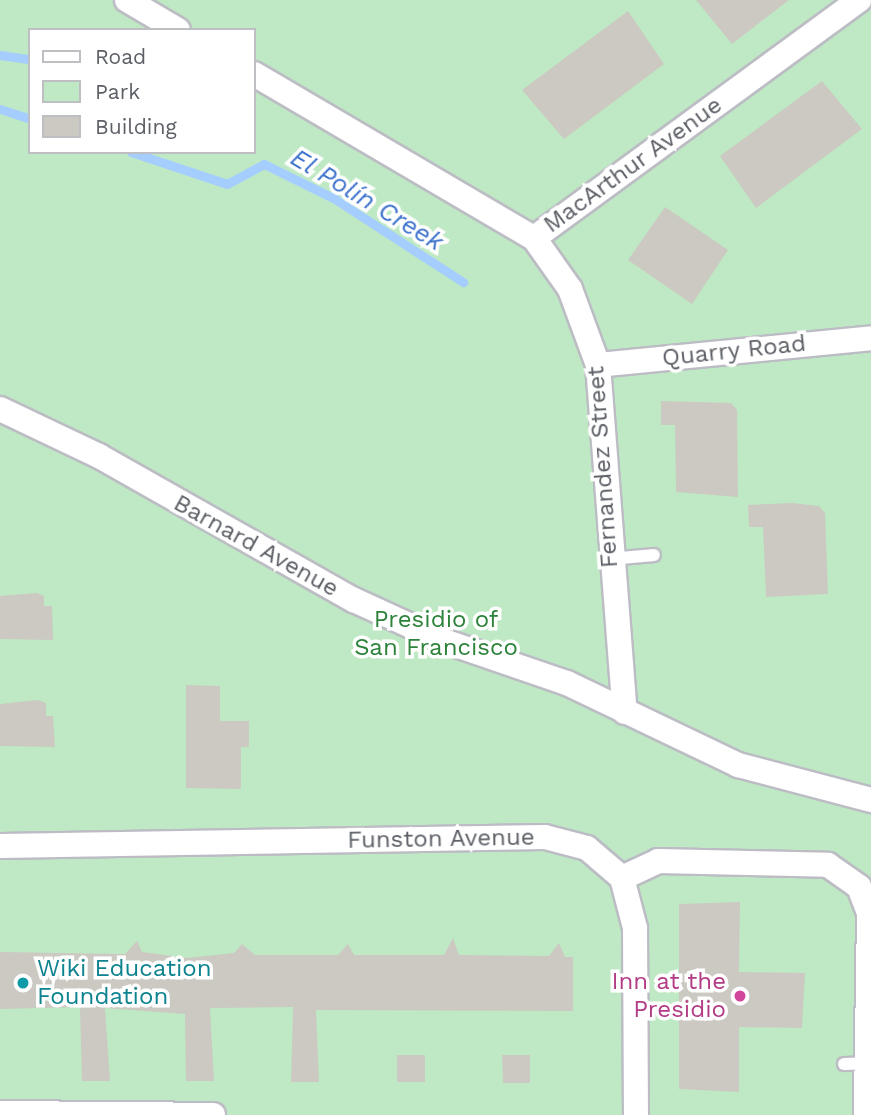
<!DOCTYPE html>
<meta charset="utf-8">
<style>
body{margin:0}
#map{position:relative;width:871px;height:1115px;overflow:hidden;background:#f0efe4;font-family:"Work Sans",sans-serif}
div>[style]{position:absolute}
.green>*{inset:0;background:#bfe9c4}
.stream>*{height:9px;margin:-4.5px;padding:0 4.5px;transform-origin:4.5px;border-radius:4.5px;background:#a5ceff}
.building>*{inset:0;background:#cbc9c1}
.roads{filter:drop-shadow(2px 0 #bcbdc4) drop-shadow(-2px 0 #bcbdc4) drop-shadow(0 2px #bcbdc4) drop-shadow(0 -2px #bcbdc4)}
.service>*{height:12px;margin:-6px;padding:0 6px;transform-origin:6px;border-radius:6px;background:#fff}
.minor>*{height:24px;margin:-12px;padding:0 12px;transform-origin:12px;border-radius:12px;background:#fff}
.dots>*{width:19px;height:19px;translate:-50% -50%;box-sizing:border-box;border:4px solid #fff;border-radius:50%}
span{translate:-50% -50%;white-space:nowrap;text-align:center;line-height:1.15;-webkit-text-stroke:7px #fff;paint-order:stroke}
.street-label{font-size:24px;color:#5c5f66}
.park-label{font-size:24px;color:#2e833b}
.culture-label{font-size:24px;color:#0d838f}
.left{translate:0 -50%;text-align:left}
.hotel-label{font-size:24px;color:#b23c85}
.right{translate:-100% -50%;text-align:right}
.water-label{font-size:26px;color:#3e73cc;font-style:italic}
.legend{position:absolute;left:28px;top:28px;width:228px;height:126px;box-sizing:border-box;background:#fff;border:2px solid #bebfc2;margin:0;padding:9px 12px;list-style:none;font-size:21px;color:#5c5f66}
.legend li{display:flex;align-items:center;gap:14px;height:35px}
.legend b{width:35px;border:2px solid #bebfc2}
</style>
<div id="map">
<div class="green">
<div style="clip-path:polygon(evenodd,0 0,871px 0,871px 1115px,0 1115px,0 0,30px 30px,254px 30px,254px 152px,30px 152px,30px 30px)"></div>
</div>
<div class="stream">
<div style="left:0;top:55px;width:30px;rotate:8deg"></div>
<div style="left:0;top:109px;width:32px;rotate:18deg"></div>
<div style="left:131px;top:152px;width:101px;rotate:18.4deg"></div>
<div style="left:227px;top:184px;width:42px;rotate:-28.4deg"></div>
<div style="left:264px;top:164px;width:79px;rotate:26.2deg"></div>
<div style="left:335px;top:199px;width:153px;rotate:33deg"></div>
</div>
<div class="building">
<div style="clip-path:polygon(696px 0,789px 0,732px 44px)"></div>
<div style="clip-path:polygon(628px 11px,664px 64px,564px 139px,522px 90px)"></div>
<div style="clip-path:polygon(822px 81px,862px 129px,756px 208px,720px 156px)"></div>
<div style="clip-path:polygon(665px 207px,728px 250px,692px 304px,628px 260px)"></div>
<div style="clip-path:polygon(661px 401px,731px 403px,737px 410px,738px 497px,676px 492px,675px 425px,661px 425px)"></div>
<div style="clip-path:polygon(792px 503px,819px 506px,825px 513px,828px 594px,766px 597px,763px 527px,749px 527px,748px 505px)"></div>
<div style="clip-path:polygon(37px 593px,44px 596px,44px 606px,52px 606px,53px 640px,0 639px,0 596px)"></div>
<div style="clip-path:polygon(186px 685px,220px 686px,220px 721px,249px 721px,249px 747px,241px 747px,241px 789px,186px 788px)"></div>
<div style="clip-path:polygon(38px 700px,46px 703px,46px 716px,53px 716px,55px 747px,0 746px,0 704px)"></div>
<div style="clip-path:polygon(740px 902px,739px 972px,805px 973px,802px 1028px,739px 1027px,739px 1092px,679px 1089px,679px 904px)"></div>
<div style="clip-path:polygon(453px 938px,459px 955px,549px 956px,559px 943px,565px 957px,573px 957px,573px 1011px,316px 1010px,319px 1082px,291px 1082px,293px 1007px,210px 1008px,214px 1081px,186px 1081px,185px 1014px,105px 1008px,110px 1081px,82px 1081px,80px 1007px,0 1009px,0 952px,125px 954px,137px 941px,142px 952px,187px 958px,234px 953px,242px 944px,255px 955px,338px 955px,348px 944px,354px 955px,444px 955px)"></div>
<div style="clip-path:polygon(397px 1055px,425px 1055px,425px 1082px,397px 1082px)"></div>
<div style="clip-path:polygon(502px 1055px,530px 1055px,530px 1083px,503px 1083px)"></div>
</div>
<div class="roads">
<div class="service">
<div style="left:610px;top:559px;width:44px;rotate:-5.2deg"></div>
<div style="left:844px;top:1064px;width:23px;rotate:-2deg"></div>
</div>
<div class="minor">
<div style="left:127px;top:0;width:59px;rotate:30.5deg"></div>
<div style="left:254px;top:74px;width:324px;rotate:30.4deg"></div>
<div style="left:534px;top:238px;width:403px;rotate:-36.2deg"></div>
<div style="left:534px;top:238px;width:62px;rotate:54.8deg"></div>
<div style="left:570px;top:289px;width:81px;rotate:69.8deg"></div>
<div style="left:598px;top:365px;width:348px;rotate:85.6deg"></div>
<div style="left:598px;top:365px;width:274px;rotate:-5.6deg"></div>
<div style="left:0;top:409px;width:110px;rotate:25.4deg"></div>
<div style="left:99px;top:456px;width:293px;rotate:29.5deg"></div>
<div style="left:354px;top:600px;width:99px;rotate:24.5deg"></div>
<div style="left:444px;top:641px;width:130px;rotate:18.9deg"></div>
<div style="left:567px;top:683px;width:190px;rotate:25.6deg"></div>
<div style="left:738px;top:765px;width:138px;rotate:14.7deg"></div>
<div style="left:0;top:846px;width:545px;rotate:-0.95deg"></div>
<div style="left:545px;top:837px;width:43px;rotate:14.7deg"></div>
<div style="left:587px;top:848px;width:46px;rotate:40.6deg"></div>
<div style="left:622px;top:878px;width:52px;rotate:75.4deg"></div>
<div style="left:635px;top:928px;width:187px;rotate:89.7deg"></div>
<div style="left:622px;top:878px;width:40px;rotate:-25deg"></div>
<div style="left:658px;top:861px;width:170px;rotate:1.3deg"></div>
<div style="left:828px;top:865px;width:38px;rotate:35deg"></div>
<div style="left:859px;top:887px;width:28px;rotate:69deg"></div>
<div style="left:869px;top:913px;width:202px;rotate:90.9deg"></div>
<div style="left:0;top:1113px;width:213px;rotate:0.5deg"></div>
</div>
</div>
<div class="dots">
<div style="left:23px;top:983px;background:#0f9aa8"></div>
<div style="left:740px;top:996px;background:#d1479c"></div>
</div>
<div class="street-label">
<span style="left:633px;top:165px;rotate:-36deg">MacArthur Avenue</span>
<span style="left:734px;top:351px;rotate:-6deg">Quarry Road</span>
<span style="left:603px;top:467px;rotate:-94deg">Fernandez Street</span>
<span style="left:256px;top:546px;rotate:29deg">Barnard Avenue</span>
<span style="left:441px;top:839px;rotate:-1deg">Funston Avenue</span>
</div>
<div class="park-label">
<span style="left:436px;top:634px">Presidio of<br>San Francisco</span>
</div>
<div class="culture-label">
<span class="left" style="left:37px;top:983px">Wiki Education<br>Foundation</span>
</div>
<div class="hotel-label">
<span class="right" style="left:726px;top:996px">Inn at the<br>Presidio</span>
</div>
<div class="water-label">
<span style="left:367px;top:200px;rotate:31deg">El Polín Creek</span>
</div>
<ul class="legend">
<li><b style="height:9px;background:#fff"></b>Road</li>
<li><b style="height:19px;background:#bfe9c4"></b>Park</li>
<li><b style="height:19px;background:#cbc9c1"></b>Building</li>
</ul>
</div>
